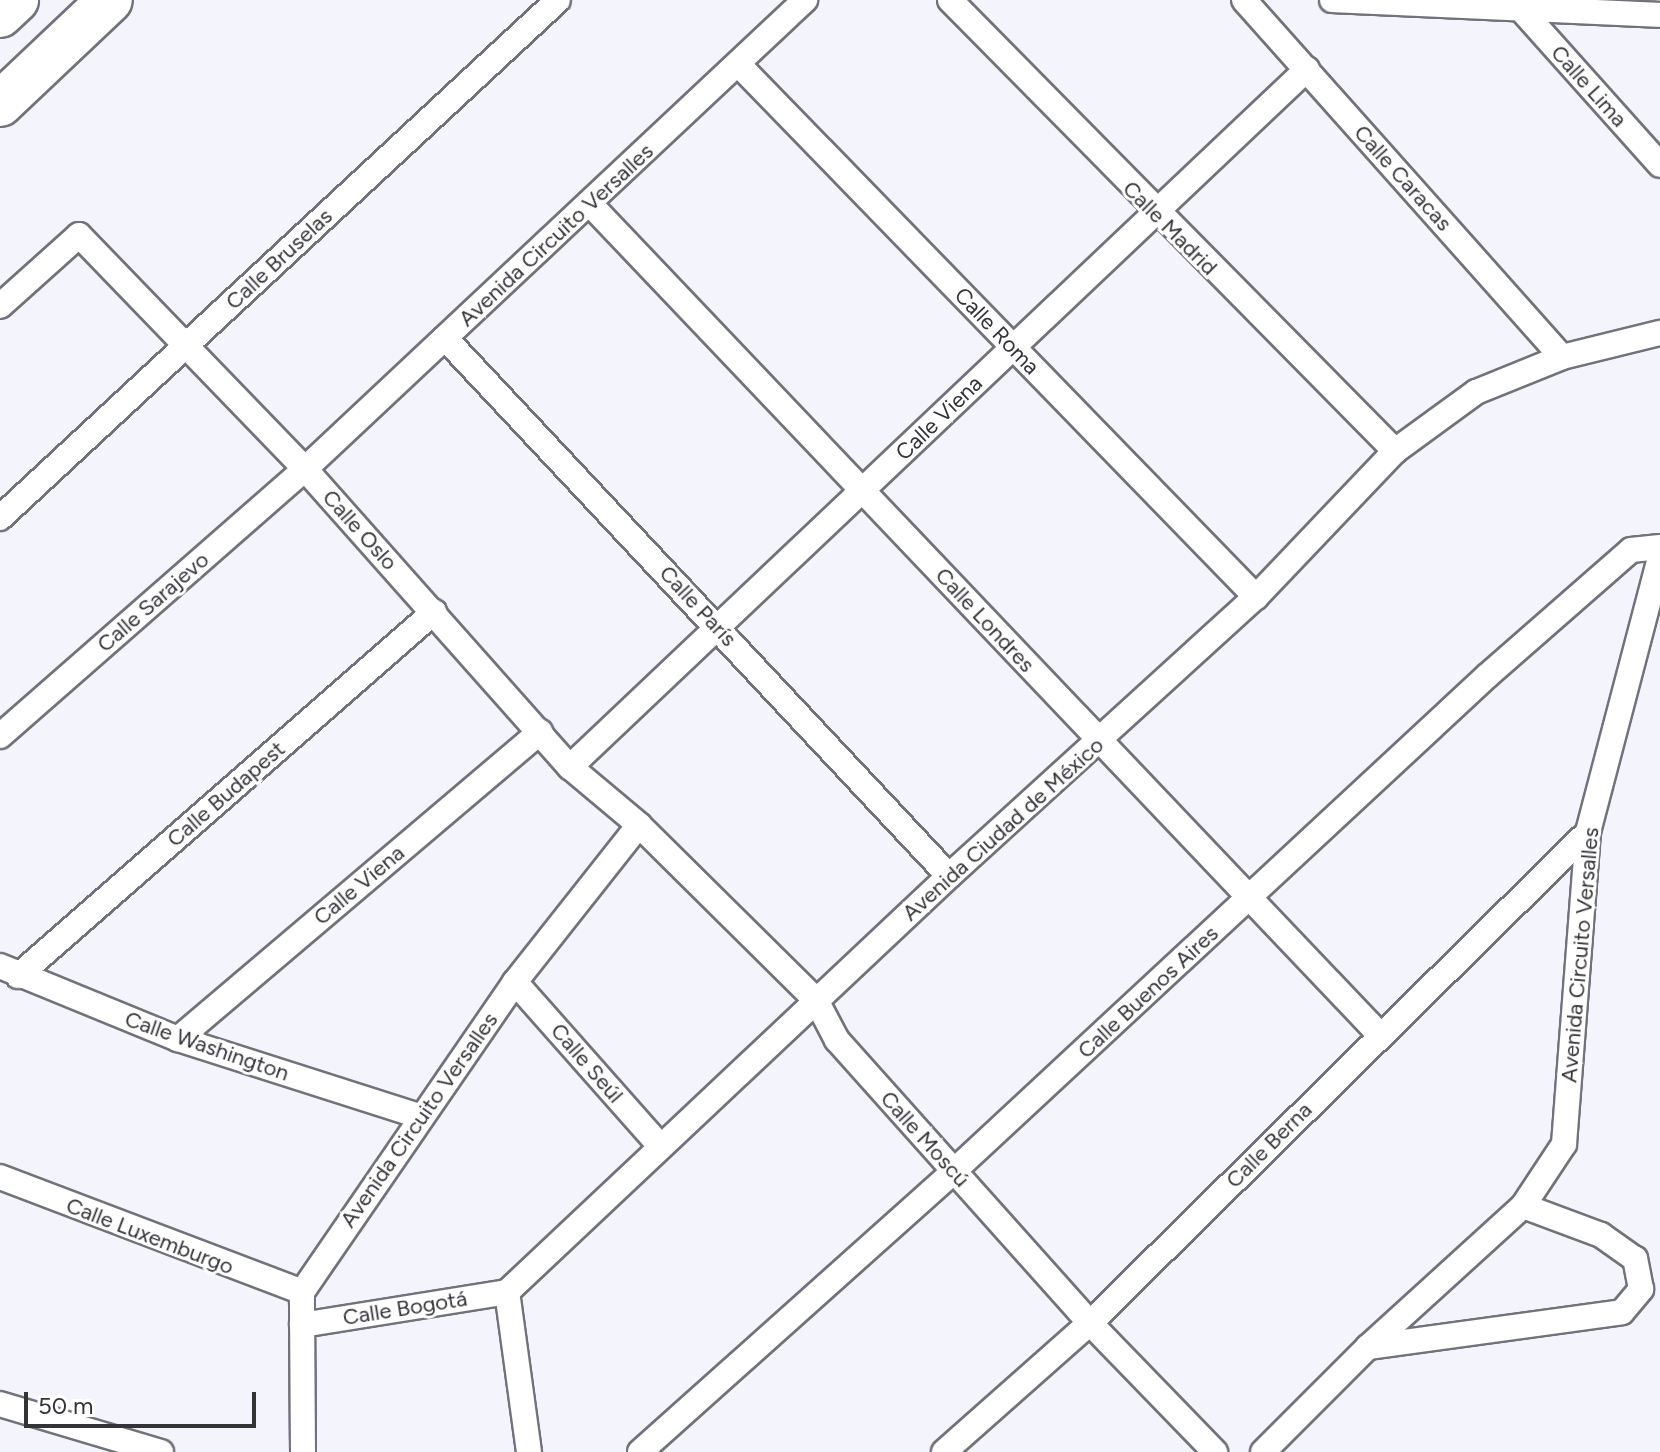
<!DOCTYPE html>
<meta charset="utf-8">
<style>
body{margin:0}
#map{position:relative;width:1660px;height:1452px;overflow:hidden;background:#f4f4fd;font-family:Figtree,sans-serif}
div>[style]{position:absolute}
.roads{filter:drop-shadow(2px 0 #72727a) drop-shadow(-2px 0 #72727a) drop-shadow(0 2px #72727a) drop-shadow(0 -2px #72727a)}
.street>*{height:24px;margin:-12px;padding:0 12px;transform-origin:12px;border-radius:12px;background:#fff}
.highway>*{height:44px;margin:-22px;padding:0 22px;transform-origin:22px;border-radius:22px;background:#fff}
span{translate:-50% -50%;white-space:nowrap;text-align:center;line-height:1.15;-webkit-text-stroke:6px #fff;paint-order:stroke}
.street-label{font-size:22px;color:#343337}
.scale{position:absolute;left:24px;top:1392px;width:232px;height:36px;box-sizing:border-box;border:4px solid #343337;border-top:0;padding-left:10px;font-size:24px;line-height:28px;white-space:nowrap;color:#343337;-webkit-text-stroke:6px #fff;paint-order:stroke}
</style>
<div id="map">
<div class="roads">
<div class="street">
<div style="left:950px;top:0;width:634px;rotate:45.38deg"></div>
<div style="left:1244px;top:0;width:478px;rotate:48.3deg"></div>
<div style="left:1332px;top:0;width:328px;rotate:2.6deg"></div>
<div style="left:1518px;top:6px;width:213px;rotate:48.2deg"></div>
<div style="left:739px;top:65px;width:742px;rotate:45.82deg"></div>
<div style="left:591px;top:205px;width:1145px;rotate:46.45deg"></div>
<div style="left:0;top:306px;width:106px;rotate:-41.9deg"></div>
<div style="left:79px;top:235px;width:325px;rotate:46deg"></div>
<div style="left:305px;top:469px;width:399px;rotate:48.4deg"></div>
<div style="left:570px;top:767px;width:90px;rotate:40deg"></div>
<div style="left:639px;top:825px;width:249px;rotate:44.7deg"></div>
<div style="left:816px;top:1000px;width:45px;rotate:62.3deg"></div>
<div style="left:837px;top:1040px;width:380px;rotate:48.2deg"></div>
<div style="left:1090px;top:1323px;width:180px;rotate:45.9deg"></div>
<div style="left:445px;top:338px;width:737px;rotate:46.87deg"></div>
<div style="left:0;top:518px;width:761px;rotate:-42.87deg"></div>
<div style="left:0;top:736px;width:405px;rotate:-41.2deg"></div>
<div style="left:305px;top:469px;width:686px;rotate:-43.17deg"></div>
<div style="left:570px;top:767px;width:1015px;rotate:-43.44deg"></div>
<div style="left:0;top:966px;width:192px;rotate:22.3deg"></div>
<div style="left:178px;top:1039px;width:253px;rotate:17.7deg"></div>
<div style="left:18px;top:976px;width:553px;rotate:-41.19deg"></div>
<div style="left:515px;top:982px;width:217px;rotate:48.5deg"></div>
<div style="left:178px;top:1039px;width:475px;rotate:-40.3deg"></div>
<div style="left:0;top:1177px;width:323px;rotate:20.8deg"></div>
<div style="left:302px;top:1325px;width:208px;rotate:-9.1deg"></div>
<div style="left:1368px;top:1347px;width:256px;rotate:-7.8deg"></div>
<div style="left:1622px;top:1312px;width:30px;rotate:-50deg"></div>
<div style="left:1641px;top:1289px;width:31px;rotate:-101deg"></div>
<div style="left:1635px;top:1259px;width:42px;rotate:-144.8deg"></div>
<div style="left:1601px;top:1235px;width:83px;rotate:-159.6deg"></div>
<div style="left:0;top:1404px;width:168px;rotate:16.6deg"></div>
<div style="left:303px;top:1452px;width:160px;rotate:-90.4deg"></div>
<div style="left:302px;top:1292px;width:376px;rotate:-55.5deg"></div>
<div style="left:515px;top:982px;width:200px;rotate:-51.7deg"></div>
<div style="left:529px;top:1452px;width:162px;rotate:-97.8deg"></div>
<div style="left:507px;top:1292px;width:607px;rotate:-43.26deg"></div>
<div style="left:949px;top:876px;width:415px;rotate:-42.3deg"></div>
<div style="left:1256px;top:597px;width:202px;rotate:-46.4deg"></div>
<div style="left:1395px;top:451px;width:100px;rotate:-36.1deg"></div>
<div style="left:1476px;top:392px;width:93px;rotate:-22.1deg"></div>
<div style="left:1562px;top:357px;width:101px;rotate:-13.8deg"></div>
<div style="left:640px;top:1452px;width:421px;rotate:-41.8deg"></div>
<div style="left:954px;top:1171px;width:727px;rotate:-42.88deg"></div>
<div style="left:1487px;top:676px;width:191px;rotate:-41.2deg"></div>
<div style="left:1631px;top:550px;width:29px;rotate:-6deg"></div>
<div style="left:944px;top:1452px;width:195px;rotate:-41.5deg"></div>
<div style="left:1090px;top:1323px;width:699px;rotate:-44.59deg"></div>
<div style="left:1263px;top:1452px;width:148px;rotate:-45deg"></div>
<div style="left:1368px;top:1347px;width:210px;rotate:-42.3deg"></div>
<div style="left:1523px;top:1206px;width:74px;rotate:-56.5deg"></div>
<div style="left:1564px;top:1144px;width:313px;rotate:-85.6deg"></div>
<div style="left:1588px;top:832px;width:284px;rotate:-75.3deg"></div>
</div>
<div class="highway">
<div style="left:0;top:15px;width:22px;rotate:-43deg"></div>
<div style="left:0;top:104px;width:151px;rotate:-43.4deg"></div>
</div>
</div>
<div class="street-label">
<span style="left:1589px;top:86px;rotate:48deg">Calle Lima</span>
<span style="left:1403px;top:178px;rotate:48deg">Calle Caracas</span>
<span style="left:1170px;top:228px;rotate:45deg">Calle Madrid</span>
<span style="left:556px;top:235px;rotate:-43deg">Avenida Circuito Versalles</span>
<span style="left:279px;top:259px;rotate:-43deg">Calle Bruselas</span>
<span style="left:997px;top:331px;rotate:46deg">Calle Roma</span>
<span style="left:939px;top:418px;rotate:-44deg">Calle Viena</span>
<span style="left:360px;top:530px;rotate:48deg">Calle Oslo</span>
<span style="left:153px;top:602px;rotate:-41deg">Calle Sarajevo</span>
<span style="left:698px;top:606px;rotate:47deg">Calle París</span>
<span style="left:985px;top:620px;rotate:47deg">Calle Londres</span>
<span style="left:226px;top:794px;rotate:-41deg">Calle Budapest</span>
<span style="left:1003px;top:829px;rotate:-42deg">Avenida Ciudad de México</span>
<span style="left:359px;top:885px;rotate:-40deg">Calle Viena</span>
<span style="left:1580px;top:955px;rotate:-85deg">Avenida Circuito Versalles</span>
<span style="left:1148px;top:992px;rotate:-43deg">Calle Buenos Aires</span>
<span style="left:207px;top:1046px;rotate:19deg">Calle Washington</span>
<span style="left:587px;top:1063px;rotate:49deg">Calle Seúl</span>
<span style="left:419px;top:1120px;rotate:-55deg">Avenida Circuito Versalles</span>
<span style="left:925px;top:1139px;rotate:48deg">Calle Moscú</span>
<span style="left:1269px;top:1145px;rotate:-45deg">Calle Berna</span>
<span style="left:150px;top:1236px;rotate:21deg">Calle Luxemburgo</span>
<span style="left:405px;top:1308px;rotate:-9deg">Calle Bogotá</span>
</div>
<div class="scale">50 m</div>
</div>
